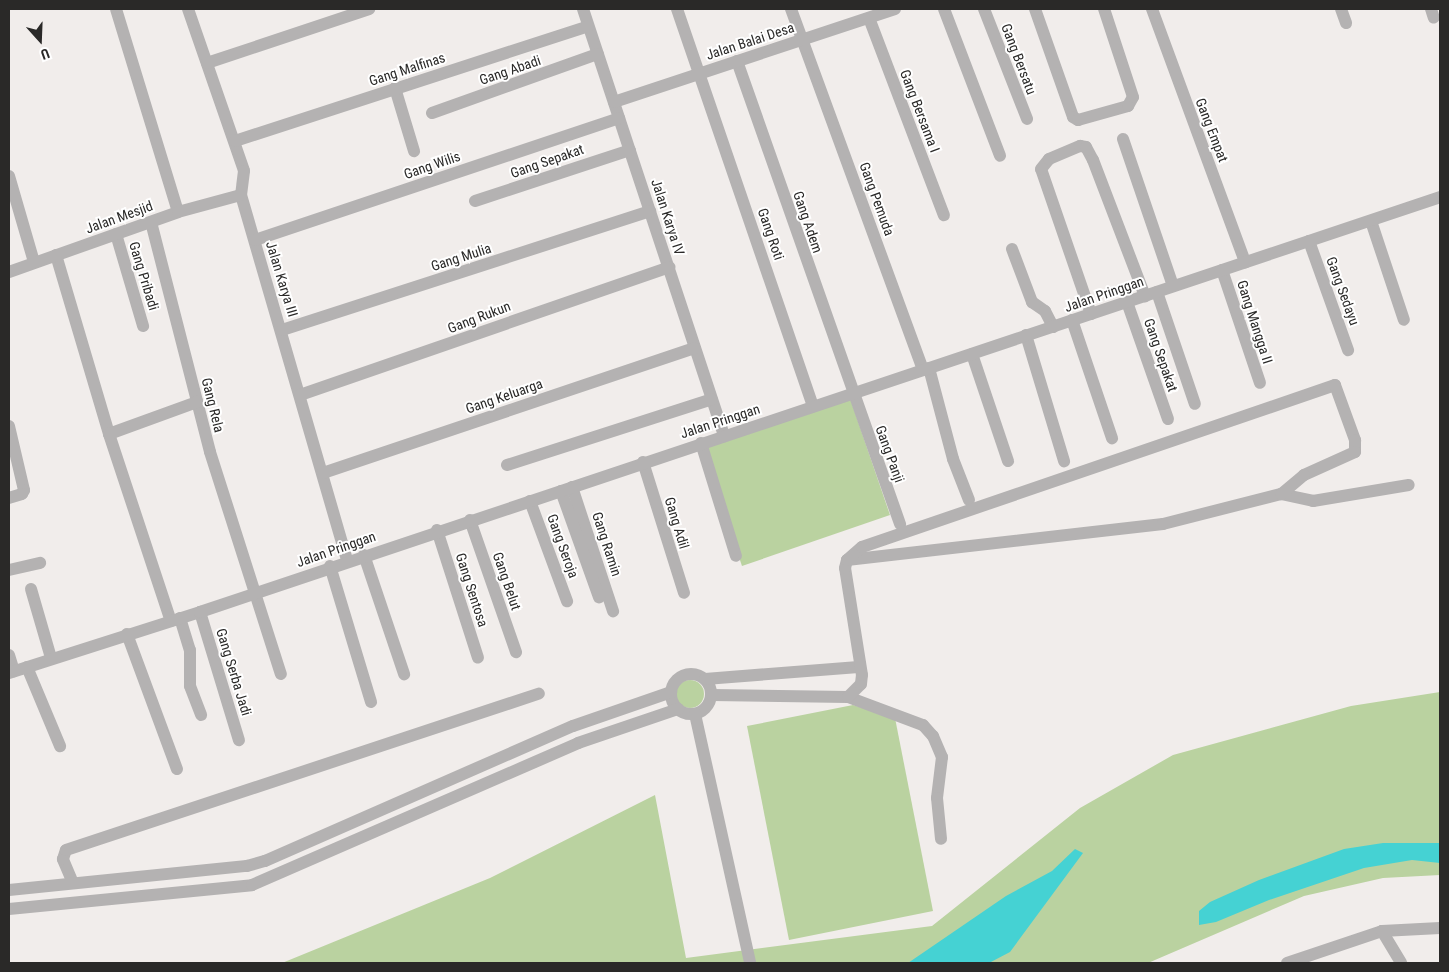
<!DOCTYPE html>
<style>
body{margin:0}
#map{position:relative;width:1449px;height:972px;overflow:hidden;background:#f1edeb;font-family:"Roboto Condensed",sans-serif}
div>[style]{position:absolute}
.green>*{inset:0;background:#bad2a0}
.round{border-radius:50%}
.water>*{inset:0;background:#45d2d3}
.minor>*{height:12px;margin:-6px;padding:0 6px;transform-origin:6px;border-radius:6px;background:#b4b2b2}
.minor>.ring{margin:-6px;padding:0;box-sizing:content-box;background:none;border:12px solid #b4b2b2;border-radius:50%}
span{translate:-50% -50%;white-space:nowrap;text-align:center;line-height:1.15;-webkit-text-stroke:4px #fff;paint-order:stroke}
.street-label{font-size:14px;color:#2a2928}
.frame{position:absolute;inset:0;border:10px solid #2a2928;pointer-events:none}
.north{position:absolute;left:15px;top:15px;width:50px;height:50px;-webkit-text-stroke:4px #fff;paint-order:stroke;rotate:160deg;font-size:14px;font-weight:700;line-height:20px;text-align:center;color:#2a2928}
.north::after{content:'';display:block;margin:auto;width:18px;height:22px;background:#2a2928;clip-path:polygon(50% 0,100% 100%,50% 72%,0 100%)}
</style>
<div id="map">
<div class="green">
<div style="clip-path:polygon(850px 398px,890px 515px,742px 566px,702px 448px)"></div>
<div class="round" style="left:676px;top:680px;width:28px;height:28px"></div>
<div style="clip-path:polygon(1440px 692px,1440px 875px,1383px 878px,1304px 896px,1148px 963px,282px 963px,490px 878px,655px 795px,686px 958px,932px 926px,1080px 808px,1173px 755px,1351px 706px)"></div>
<div style="clip-path:polygon(853px 705px,895px 718px,933px 911px,789px 940px,747px 726px)"></div>
</div>
<div class="water">
<div style="clip-path:polygon(1383px 843px,1440px 843px,1440px 863px,1412px 860px,1364px 868px,1269px 900px,1216px 922px,1199px 925px,1199px 911px,1210px 902px,1259px 880px,1344px 849px)"></div>
<div style="clip-path:polygon(1075px 849px,1083px 853px,1010px 952px,989px 963px,908px 963px,1006px 896px,1052px 871px)"></div>
</div>
<div class="minor">
<div style="left:116px;top:9px;width:212px;rotate:73deg"></div>
<div style="left:188px;top:9px;width:171px;rotate:70.9deg"></div>
<div style="left:244px;top:171px;width:24px;rotate:97deg"></div>
<div style="left:241px;top:195px;width:381px;rotate:73.8deg"></div>
<div style="left:583px;top:9px;width:450px;rotate:71.7deg"></div>
<div style="left:677px;top:9px;width:420px;rotate:71.1deg"></div>
<div style="left:791px;top:9px;width:384px;rotate:69.9deg"></div>
<div style="left:944px;top:9px;width:157px;rotate:69.1deg"></div>
<div style="left:984px;top:9px;width:118px;rotate:68.6deg"></div>
<div style="left:1035px;top:9px;width:114px;rotate:70.6deg"></div>
<div style="left:1073px;top:117px;width:6px;rotate:31deg"></div>
<div style="left:1078px;top:120px;width:52px;rotate:-15.6deg"></div>
<div style="left:1128px;top:106px;width:10px;rotate:-61deg"></div>
<div style="left:1133px;top:97px;width:93px;rotate:-108.2deg"></div>
<div style="left:1152px;top:9px;width:270px;rotate:69.8deg"></div>
<div style="left:1341px;top:9px;width:15px;rotate:70deg"></div>
<div style="left:1431px;top:9px;width:9px;rotate:72deg"></div>
<div style="left:869px;top:18px;width:211px;rotate:69.2deg"></div>
<div style="left:737px;top:61px;width:491px;rotate:70.6deg"></div>
<div style="left:207px;top:63px;width:171px;rotate:-18.4deg"></div>
<div style="left:395px;top:88px;width:66px;rotate:73.2deg"></div>
<div style="left:614px;top:102px;width:296px;rotate:-18.3deg"></div>
<div style="left:432px;top:113px;width:176px;rotate:-19.6deg"></div>
<div style="left:1123px;top:139px;width:155px;rotate:71.2deg"></div>
<div style="left:235px;top:141px;width:371px;rotate:-18deg"></div>
<div style="left:9px;top:176px;width:90px;rotate:73.8deg"></div>
<div style="left:475px;top:201px;width:163px;rotate:-18.2deg"></div>
<div style="left:1371px;top:221px;width:104px;rotate:71.6deg"></div>
<div style="left:151px;top:222px;width:237px;rotate:75.6deg"></div>
<div style="left:210px;top:452px;width:233px;rotate:72.3deg"></div>
<div style="left:116px;top:234px;width:96px;rotate:73.6deg"></div>
<div style="left:255px;top:240px;width:384px;rotate:-18.5deg"></div>
<div style="left:1309px;top:241px;width:116px;rotate:70.3deg"></div>
<div style="left:1012px;top:249px;width:57px;rotate:69.3deg"></div>
<div style="left:1032px;top:302px;width:16px;rotate:35deg"></div>
<div style="left:1045px;top:311px;width:18px;rotate:63deg"></div>
<div style="left:56px;top:255px;width:187px;rotate:73.5deg"></div>
<div style="left:109px;top:434px;width:197px;rotate:71.7deg"></div>
<div style="left:1222px;top:270px;width:119px;rotate:71.4deg"></div>
<div style="left:9px;top:272px;width:179px;rotate:-19.5deg"></div>
<div style="left:178px;top:212px;width:65px;rotate:-15.1deg"></div>
<div style="left:1157px;top:292px;width:118px;rotate:71.3deg"></div>
<div style="left:1127px;top:302px;width:124px;rotate:70.7deg"></div>
<div style="left:1091px;top:314px;width:153px;rotate:-109deg"></div>
<div style="left:1041px;top:169px;width:13px;rotate:-51deg"></div>
<div style="left:1049px;top:159px;width:34px;rotate:-23deg"></div>
<div style="left:1080px;top:146px;width:6px;rotate:9deg"></div>
<div style="left:1086px;top:147px;width:15px;rotate:62deg"></div>
<div style="left:1093px;top:160px;width:146px;rotate:69.1deg"></div>
<div style="left:1072px;top:320px;width:125px;rotate:71.3deg"></div>
<div style="left:282px;top:330px;width:387px;rotate:-17.9deg"></div>
<div style="left:1026px;top:335px;width:132px;rotate:73.2deg"></div>
<div style="left:972px;top:354px;width:113px;rotate:71.4deg"></div>
<div style="left:929px;top:368px;width:94px;rotate:75.2deg"></div>
<div style="left:953px;top:459px;width:44px;rotate:68.7deg"></div>
<div style="left:300px;top:395px;width:391px;rotate:-19.1deg"></div>
<div style="left:9px;top:426px;width:66px;rotate:76.8deg"></div>
<div style="left:24px;top:490px;width:4px;rotate:117deg"></div>
<div style="left:22px;top:494px;width:14px;rotate:163deg"></div>
<div style="left:109px;top:434px;width:94px;rotate:-20deg"></div>
<div style="left:701px;top:443px;width:118px;rotate:72.8deg"></div>
<div style="left:643px;top:462px;width:137px;rotate:72.6deg"></div>
<div style="left:507px;top:465px;width:215px;rotate:-17.8deg"></div>
<div style="left:323px;top:473px;width:392px;rotate:-18.6deg"></div>
<div style="left:572px;top:487px;width:131px;rotate:71.7deg"></div>
<div style="left:561px;top:491px;width:113px;rotate:70.3deg"></div>
<div style="left:530px;top:501px;width:107px;rotate:69.7deg"></div>
<div style="left:470px;top:520px;width:140px;rotate:70.8deg"></div>
<div style="left:437px;top:530px;width:134px;rotate:72.2deg"></div>
<div style="left:364px;top:555px;width:126px;rotate:71.4deg"></div>
<div style="left:847px;top:560px;width:318px;rotate:-6.5deg"></div>
<div style="left:1163px;top:524px;width:122px;rotate:-14.3deg"></div>
<div style="left:1281px;top:494px;width:33px;rotate:12deg"></div>
<div style="left:1313px;top:501px;width:97px;rotate:-9.5deg"></div>
<div style="left:330px;top:566px;width:142px;rotate:73.2deg"></div>
<div style="left:9px;top:570px;width:32px;rotate:-13deg"></div>
<div style="left:31px;top:589px;width:72px;rotate:73.8deg"></div>
<div style="left:200px;top:612px;width:134px;rotate:73.1deg"></div>
<div style="left:180px;top:618px;width:34px;rotate:73deg"></div>
<div style="left:190px;top:650px;width:36px;rotate:90deg"></div>
<div style="left:190px;top:686px;width:31px;rotate:69deg"></div>
<div style="left:127px;top:634px;width:144px;rotate:69.7deg"></div>
<div style="left:9px;top:655px;width:17px;rotate:73deg"></div>
<div style="left:27px;top:667px;width:86px;rotate:67.3deg"></div>
<div style="left:9px;top:673px;width:201px;rotate:-17.7deg"></div>
<div style="left:200px;top:612px;width:1308px;rotate:-18.5deg"></div>
<div class="ring" style="left:671px;top:674px;width:28px;height:28px"></div>
<div style="left:705px;top:679px;width:154px;rotate:-4.5deg"></div>
<div style="left:712px;top:695px;width:136px;rotate:0.8deg"></div>
<div style="left:848px;top:697px;width:80px;rotate:20.5deg"></div>
<div style="left:923px;top:725px;width:15px;rotate:48deg"></div>
<div style="left:933px;top:736px;width:23px;rotate:67deg"></div>
<div style="left:942px;top:757px;width:41px;rotate:97deg"></div>
<div style="left:937px;top:798px;width:41px;rotate:84.4deg"></div>
<div style="left:848px;top:697px;width:18px;rotate:-45deg"></div>
<div style="left:861px;top:684px;width:9px;rotate:-84deg"></div>
<div style="left:862px;top:675px;width:108px;rotate:-99deg"></div>
<div style="left:845px;top:568px;width:8px;rotate:-76deg"></div>
<div style="left:847px;top:560px;width:20px;rotate:-41deg"></div>
<div style="left:862px;top:547px;width:500px;rotate:-18.9deg"></div>
<div style="left:1335px;top:385px;width:59px;rotate:70deg"></div>
<div style="left:1355px;top:440px;width:12px;rotate:90deg"></div>
<div style="left:1355px;top:452px;width:56px;rotate:155.7deg"></div>
<div style="left:1304px;top:475px;width:30px;rotate:140deg"></div>
<div style="left:695px;top:714px;width:255px;rotate:77.5deg"></div>
<div style="left:73px;top:883px;width:26px;rotate:-113deg"></div>
<div style="left:63px;top:859px;width:9px;rotate:-72deg"></div>
<div style="left:66px;top:850px;width:498px;rotate:-18.3deg"></div>
<div style="left:9px;top:890px;width:239px;rotate:-5.8deg"></div>
<div style="left:247px;top:866px;width:19px;rotate:-16deg"></div>
<div style="left:265px;top:861px;width:336px;rotate:-23.7deg"></div>
<div style="left:573px;top:726px;width:104px;rotate:-19.1deg"></div>
<div style="left:9px;top:909px;width:244px;rotate:-5.6deg"></div>
<div style="left:252px;top:885px;width:356px;rotate:-23.5deg"></div>
<div style="left:578px;top:743px;width:106px;rotate:-18.8deg"></div>
<div style="left:1382px;top:931px;width:37px;rotate:59deg"></div>
<div style="left:1287px;top:963px;width:100px;rotate:-18.6deg"></div>
<div style="left:1382px;top:931px;width:58px;rotate:-3deg"></div>
</div>
<div class="street-label">
<span style="left:750px;top:41px;rotate:-18deg">Jalan Balai Desa</span>
<span style="left:1019px;top:59px;rotate:69deg">Gang Bersatu</span>
<span style="left:407px;top:69px;rotate:-18deg">Gang Malfinas</span>
<span style="left:510px;top:70px;rotate:-19deg">Gang Abadi</span>
<span style="left:920px;top:111px;rotate:69deg">Gang Bersama I</span>
<span style="left:1212px;top:130px;rotate:69deg">Gang Empat</span>
<span style="left:547px;top:161px;rotate:-19deg">Gang Sepakat</span>
<span style="left:432px;top:165px;rotate:-19deg">Gang Wilis</span>
<span style="left:877px;top:199px;rotate:70deg">Gang Pemuda</span>
<span style="left:119px;top:217px;rotate:-20deg">Jalan Mesjid</span>
<span style="left:668px;top:217px;rotate:72deg">Jalan Karya IV</span>
<span style="left:808px;top:222px;rotate:71deg">Gang Adem</span>
<span style="left:771px;top:234px;rotate:71deg">Gang Roti</span>
<span style="left:461px;top:257px;rotate:-18deg">Gang Mulia</span>
<span style="left:144px;top:276px;rotate:73deg">Gang Pribadi</span>
<span style="left:282px;top:279px;rotate:73deg">Jalan Karya III</span>
<span style="left:1343px;top:291px;rotate:70deg">Gang Sedayu</span>
<span style="left:1104px;top:294px;rotate:-19deg">Jalan Pringgan</span>
<span style="left:479px;top:317px;rotate:-21deg">Gang Rukun</span>
<span style="left:1255px;top:322px;rotate:72deg">Gang Mangga II</span>
<span style="left:1161px;top:355px;rotate:71deg">Gang Sepakat</span>
<span style="left:504px;top:396px;rotate:-19deg">Gang Keluarga</span>
<span style="left:213px;top:405px;rotate:76deg">Gang Rela</span>
<span style="left:720px;top:421px;rotate:-18deg">Jalan Pringgan</span>
<span style="left:890px;top:454px;rotate:70deg">Gang Panji</span>
<span style="left:677px;top:523px;rotate:73deg">Gang Adil</span>
<span style="left:607px;top:544px;rotate:72deg">Gang Ramin</span>
<span style="left:563px;top:546px;rotate:70deg">Gang Seroja</span>
<span style="left:336px;top:549px;rotate:-19deg">Jalan Pringgan</span>
<span style="left:507px;top:581px;rotate:71deg">Gang Belut</span>
<span style="left:472px;top:590px;rotate:72deg">Gang Sentosa</span>
<span style="left:234px;top:672px;rotate:73deg">Gang Serba Jadi</span>
</div>
<div class="frame"></div>
<div class="north">U</div>
</div>
